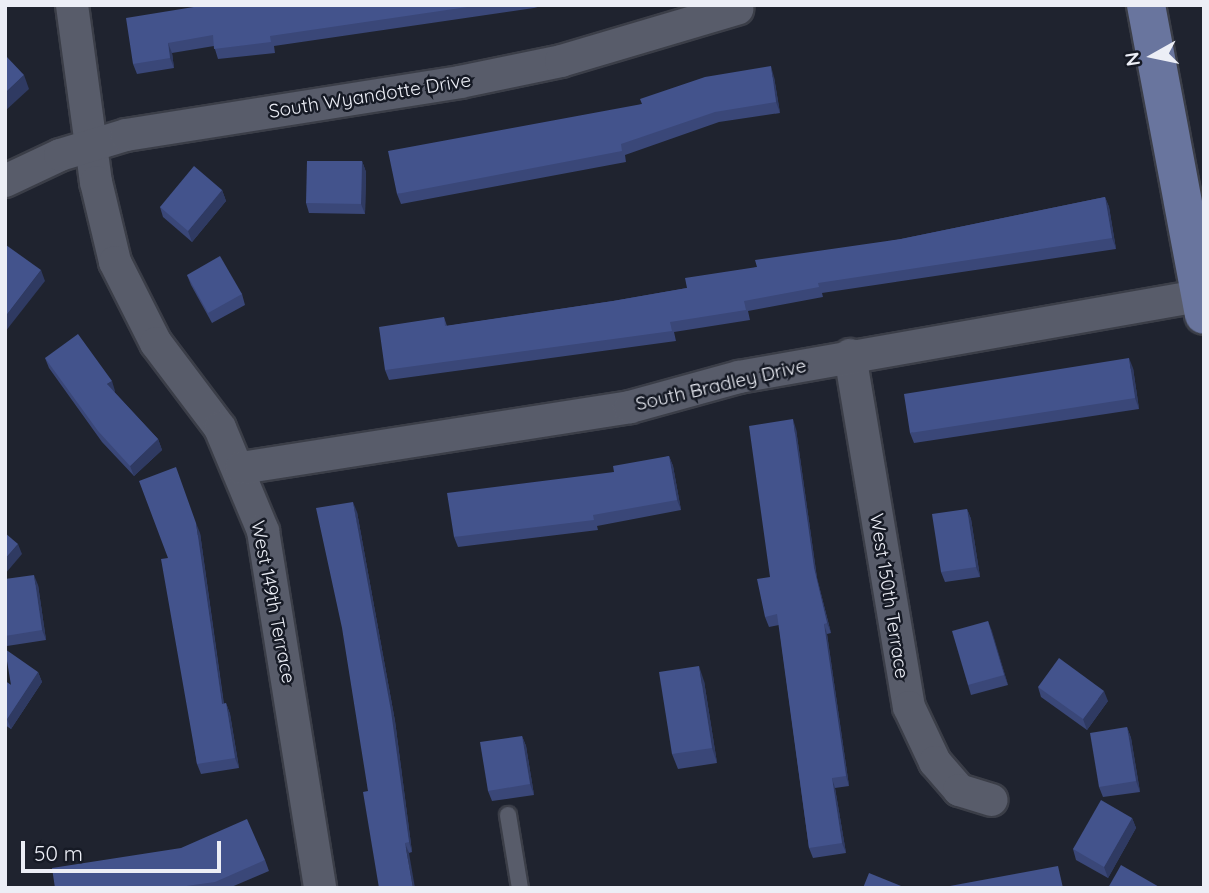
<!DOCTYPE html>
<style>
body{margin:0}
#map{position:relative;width:1209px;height:893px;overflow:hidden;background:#1f232f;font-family:Quicksand,sans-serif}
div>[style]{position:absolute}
.roads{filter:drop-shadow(2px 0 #3b3e48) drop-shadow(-2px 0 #3b3e48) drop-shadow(0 2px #3b3e48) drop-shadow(0 -2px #3b3e48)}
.service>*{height:16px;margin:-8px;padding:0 8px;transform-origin:8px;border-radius:8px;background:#585c6a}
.minor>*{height:32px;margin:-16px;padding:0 16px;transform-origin:16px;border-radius:16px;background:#585c6a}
.primary>*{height:38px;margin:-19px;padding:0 19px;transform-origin:19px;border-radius:19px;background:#69759e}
.wall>*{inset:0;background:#3a4778}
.shaded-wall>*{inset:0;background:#2f3a62}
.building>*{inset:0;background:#43538c}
span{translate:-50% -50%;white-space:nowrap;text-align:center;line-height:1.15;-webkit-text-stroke:5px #161a25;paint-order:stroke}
.street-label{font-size:19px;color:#eceef6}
.frame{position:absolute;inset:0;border:7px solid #eceef6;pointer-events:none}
.north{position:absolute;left:1118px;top:21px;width:70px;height:70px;-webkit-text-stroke:5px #161a25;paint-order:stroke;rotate:261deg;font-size:19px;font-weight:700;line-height:28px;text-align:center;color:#eceef6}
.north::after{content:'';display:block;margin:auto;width:24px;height:32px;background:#eceef6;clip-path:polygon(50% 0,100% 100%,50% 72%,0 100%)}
.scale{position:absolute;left:21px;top:841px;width:200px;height:32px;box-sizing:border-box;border:4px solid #eceef6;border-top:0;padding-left:9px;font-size:21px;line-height:24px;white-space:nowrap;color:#eceef6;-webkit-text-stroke:5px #161a25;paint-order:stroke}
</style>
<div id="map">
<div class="roads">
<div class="service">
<div style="left:508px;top:815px;width:74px;rotate:80.7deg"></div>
</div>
<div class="minor">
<div style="left:72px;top:5px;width:179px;rotate:82.3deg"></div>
<div style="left:96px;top:182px;width:82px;rotate:76.6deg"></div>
<div style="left:115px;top:262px;width:91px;rotate:63.2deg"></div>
<div style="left:156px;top:343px;width:106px;rotate:53deg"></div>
<div style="left:220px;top:428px;width:112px;rotate:67.3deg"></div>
<div style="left:263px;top:531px;width:362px;rotate:80.9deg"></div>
<div style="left:5px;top:181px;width:61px;rotate:-25.3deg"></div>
<div style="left:60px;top:155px;width:69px;rotate:-16.9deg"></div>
<div style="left:126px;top:135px;width:338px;rotate:-9deg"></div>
<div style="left:460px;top:82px;width:103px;rotate:-11.7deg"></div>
<div style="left:561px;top:61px;width:184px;rotate:-16.5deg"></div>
<div style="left:850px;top:355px;width:357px;rotate:80.5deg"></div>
<div style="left:909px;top:707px;width:61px;rotate:64.7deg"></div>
<div style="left:935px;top:762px;width:37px;rotate:49deg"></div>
<div style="left:959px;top:790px;width:34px;rotate:17deg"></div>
<div style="left:241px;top:468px;width:394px;rotate:-8.9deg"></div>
<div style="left:630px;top:407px;width:113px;rotate:-15.4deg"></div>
<div style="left:739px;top:377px;width:468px;rotate:-10deg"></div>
</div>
<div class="primary">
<div style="left:1146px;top:5px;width:315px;rotate:79.4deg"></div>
</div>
</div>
<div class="wall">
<div style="clip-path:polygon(206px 5px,545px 5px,534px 8px,274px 46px,275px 53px,218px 59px,214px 46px,172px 53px,174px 68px,137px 74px,133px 64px)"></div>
<div style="clip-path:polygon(774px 77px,780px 113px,719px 122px,625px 155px,626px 162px,401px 204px,397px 194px,642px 104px)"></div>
<div style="clip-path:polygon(362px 161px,366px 172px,365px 214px,309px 213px,306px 203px)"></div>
<div style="clip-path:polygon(222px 190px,226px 201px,192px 242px,163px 217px,160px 207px)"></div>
<div style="clip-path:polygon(1105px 197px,1109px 207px,1116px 249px,822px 293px,823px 297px,748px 311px,750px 320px,674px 332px,676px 341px,389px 380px,385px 370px,444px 317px,447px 326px,613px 301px,687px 288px,757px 267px,901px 239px)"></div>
<div style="clip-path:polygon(187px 275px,242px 294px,245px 305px,212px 323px,191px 285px)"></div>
<div style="clip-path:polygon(45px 358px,115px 391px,114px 392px,158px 439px,162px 450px,134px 476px,102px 442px,49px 368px)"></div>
<div style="clip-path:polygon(1133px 368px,1139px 409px,914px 443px,910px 433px)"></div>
<div style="clip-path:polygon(796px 429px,817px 578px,831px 633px,827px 634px,849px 786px,835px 788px,846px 853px,813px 858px,809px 848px,779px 625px,769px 627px,765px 617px,770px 577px)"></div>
<div style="clip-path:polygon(669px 456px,673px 466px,681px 510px,597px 526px,598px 530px,458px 547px,454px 537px,614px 472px)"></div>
<div style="clip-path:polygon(967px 509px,971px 519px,980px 577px,945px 582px,941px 572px)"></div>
<div style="clip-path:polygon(357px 512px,395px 721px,412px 852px,409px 853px,368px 791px)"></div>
<div style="clip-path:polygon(200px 533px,224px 704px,226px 703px,230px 714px,239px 768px,201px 774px,197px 764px,168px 558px)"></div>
<div style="clip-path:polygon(5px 579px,38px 585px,46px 640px,7px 646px,5px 642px)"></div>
<div style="clip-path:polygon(988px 621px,1008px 685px,971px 695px,968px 685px)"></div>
<div style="clip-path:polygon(38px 672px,42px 682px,11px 729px,5px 725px,5px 681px,11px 685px)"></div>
<div style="clip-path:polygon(704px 681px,717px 763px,678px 769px,672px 754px)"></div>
<div style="clip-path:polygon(1038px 687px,1108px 701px,1087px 730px,1041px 697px)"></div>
<div style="clip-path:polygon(1127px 727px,1131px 738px,1140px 792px,1103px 797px,1099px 787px)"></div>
<div style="clip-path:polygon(522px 736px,526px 746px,534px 795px,492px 801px,488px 791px)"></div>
<div style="clip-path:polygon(1132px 818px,1136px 828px,1108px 878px,1076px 860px,1073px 849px)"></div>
<div style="clip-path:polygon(265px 860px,269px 871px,229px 888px,55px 888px)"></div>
</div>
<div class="shaded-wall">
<div style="clip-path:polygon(168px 43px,172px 53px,174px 68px,170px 58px)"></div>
<div style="clip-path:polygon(771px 66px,774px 77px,780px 113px,776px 102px)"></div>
<div style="clip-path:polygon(24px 75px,29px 89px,5px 111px,5px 93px)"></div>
<div style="clip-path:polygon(362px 161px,366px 172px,365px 214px,361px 204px)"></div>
<div style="clip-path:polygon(222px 190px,226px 201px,192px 242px,188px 231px)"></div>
<div style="clip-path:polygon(1105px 197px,1109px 207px,1116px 249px,1112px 238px)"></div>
<div style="clip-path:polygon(41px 270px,45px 281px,5px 332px,5px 317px)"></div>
<div style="clip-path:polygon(1129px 358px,1133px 368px,1139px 409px,1135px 398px)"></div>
<div style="clip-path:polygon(112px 381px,115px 391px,111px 394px,107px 384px)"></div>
<div style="clip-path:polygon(793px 419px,796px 429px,817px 578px,831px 633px,827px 623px,814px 568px)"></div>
<div style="clip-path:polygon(158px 439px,162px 450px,134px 476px,130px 466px)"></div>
<div style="clip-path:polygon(669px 456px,673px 466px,681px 510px,677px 500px)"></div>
<div style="clip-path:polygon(353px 502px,357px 512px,395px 721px,412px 852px,409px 842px)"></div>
<div style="clip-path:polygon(967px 509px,971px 519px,980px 577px,976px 567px)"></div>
<div style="clip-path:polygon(196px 523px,200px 533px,225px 714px,222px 704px)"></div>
<div style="clip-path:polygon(18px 544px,22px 554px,5px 574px,5px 559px)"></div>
<div style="clip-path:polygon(34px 575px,38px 585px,46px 640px,42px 630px)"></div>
<div style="clip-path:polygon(988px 621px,992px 631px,1008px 685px,1004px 675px)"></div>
<div style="clip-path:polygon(824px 624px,827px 634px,849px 786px,846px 776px)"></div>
<div style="clip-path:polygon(699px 666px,704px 681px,717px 763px,712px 748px)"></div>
<div style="clip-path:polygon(38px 672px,42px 682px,11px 729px,7px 719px)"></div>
<div style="clip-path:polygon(1104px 691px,1108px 701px,1087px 730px,1083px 719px)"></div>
<div style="clip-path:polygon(226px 703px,230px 714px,239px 768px,235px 758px)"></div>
<div style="clip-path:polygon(1127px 727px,1131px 738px,1140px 792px,1136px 781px)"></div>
<div style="clip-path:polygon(522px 736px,526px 746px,534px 795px,530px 784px)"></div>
<div style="clip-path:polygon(832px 778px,835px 788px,846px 853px,842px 843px)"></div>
<div style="clip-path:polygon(1132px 818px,1136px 828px,1108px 878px,1104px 867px)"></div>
<div style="clip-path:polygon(405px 843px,409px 853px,415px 888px,413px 888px)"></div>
</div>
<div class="building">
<div style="clip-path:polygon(206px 5px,481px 5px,270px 36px,271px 42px,214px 49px,213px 35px,168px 43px,170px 58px,133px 64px,126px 18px)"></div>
<div style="clip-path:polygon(5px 55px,24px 75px,5px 93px)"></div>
<div style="clip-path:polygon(771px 66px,776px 102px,715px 112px,621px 144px,622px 151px,397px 194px,388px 151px,642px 104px,640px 99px,705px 77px)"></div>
<div style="clip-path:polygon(307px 161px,362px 161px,361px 204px,306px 203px)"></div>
<div style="clip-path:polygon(194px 166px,222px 190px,188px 231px,160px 207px)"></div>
<div style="clip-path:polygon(1105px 197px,1112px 238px,818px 283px,819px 287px,744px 301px,746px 310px,670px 322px,672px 331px,385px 370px,379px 327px,444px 317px,445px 326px,613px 301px,687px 288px,685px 278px,757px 267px,755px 260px,901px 239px)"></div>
<div style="clip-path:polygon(6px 245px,41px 270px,5px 317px,5px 247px)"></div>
<div style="clip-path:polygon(220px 256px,242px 294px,208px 313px,187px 275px)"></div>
<div style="clip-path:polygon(78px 334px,112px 381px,107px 384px,158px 439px,130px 466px,98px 431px,45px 358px)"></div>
<div style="clip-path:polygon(1129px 358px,1135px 398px,910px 433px,904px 394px)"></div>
<div style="clip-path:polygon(793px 419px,814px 568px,827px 623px,824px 624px,846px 776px,832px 778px,842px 843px,809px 848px,777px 614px,765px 617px,757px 579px,770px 577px,749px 426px)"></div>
<div style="clip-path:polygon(669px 456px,677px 500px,593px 515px,594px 520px,454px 537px,447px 493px,614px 472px,613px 466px)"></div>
<div style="clip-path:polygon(176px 467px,196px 523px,222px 704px,226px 703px,235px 758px,197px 764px,161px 559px,168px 558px,139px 481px)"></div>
<div style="clip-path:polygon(353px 502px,391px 711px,409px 842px,405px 843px,413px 888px,379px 888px,363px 792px,368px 791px,342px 628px,316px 508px)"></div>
<div style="clip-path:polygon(967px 509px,976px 567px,941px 572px,932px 514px)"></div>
<div style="clip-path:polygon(5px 533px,18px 544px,5px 559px)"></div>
<div style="clip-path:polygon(34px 575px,42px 630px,5px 636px,5px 579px)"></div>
<div style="clip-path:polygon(988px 621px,1004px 675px,968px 685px,952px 631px)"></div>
<div style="clip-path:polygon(5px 649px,38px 672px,7px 719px,5px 718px,5px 681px,11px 685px)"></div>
<div style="clip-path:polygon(1059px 658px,1104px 691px,1083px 719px,1038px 687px)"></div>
<div style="clip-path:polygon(699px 666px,712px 748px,672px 754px,659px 672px)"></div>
<div style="clip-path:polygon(1127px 727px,1136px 781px,1099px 787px,1090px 733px)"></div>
<div style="clip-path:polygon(522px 736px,530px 784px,488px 791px,480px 742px)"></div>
<div style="clip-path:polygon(1101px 800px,1132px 818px,1104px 867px,1073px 849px)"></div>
<div style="clip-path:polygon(247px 819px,265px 860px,215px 882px,172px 888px,55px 888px,52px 868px,181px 848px)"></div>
<div style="clip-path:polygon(1121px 865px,1161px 888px,1108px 888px)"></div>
<div style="clip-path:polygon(1058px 866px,1063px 888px,939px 888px)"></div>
<div style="clip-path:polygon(869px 873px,906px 888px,863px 888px)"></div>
</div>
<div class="street-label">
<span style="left:370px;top:96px;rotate:-9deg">South Wyandotte Drive</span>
<span style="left:721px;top:385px;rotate:-13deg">South Bradley Drive</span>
<span style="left:889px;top:596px;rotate:81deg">West 150th Terrace</span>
<span style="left:273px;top:602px;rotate:79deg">West 149th Terrace</span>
</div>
<div class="frame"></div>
<div class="north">N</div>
<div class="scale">50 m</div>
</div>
